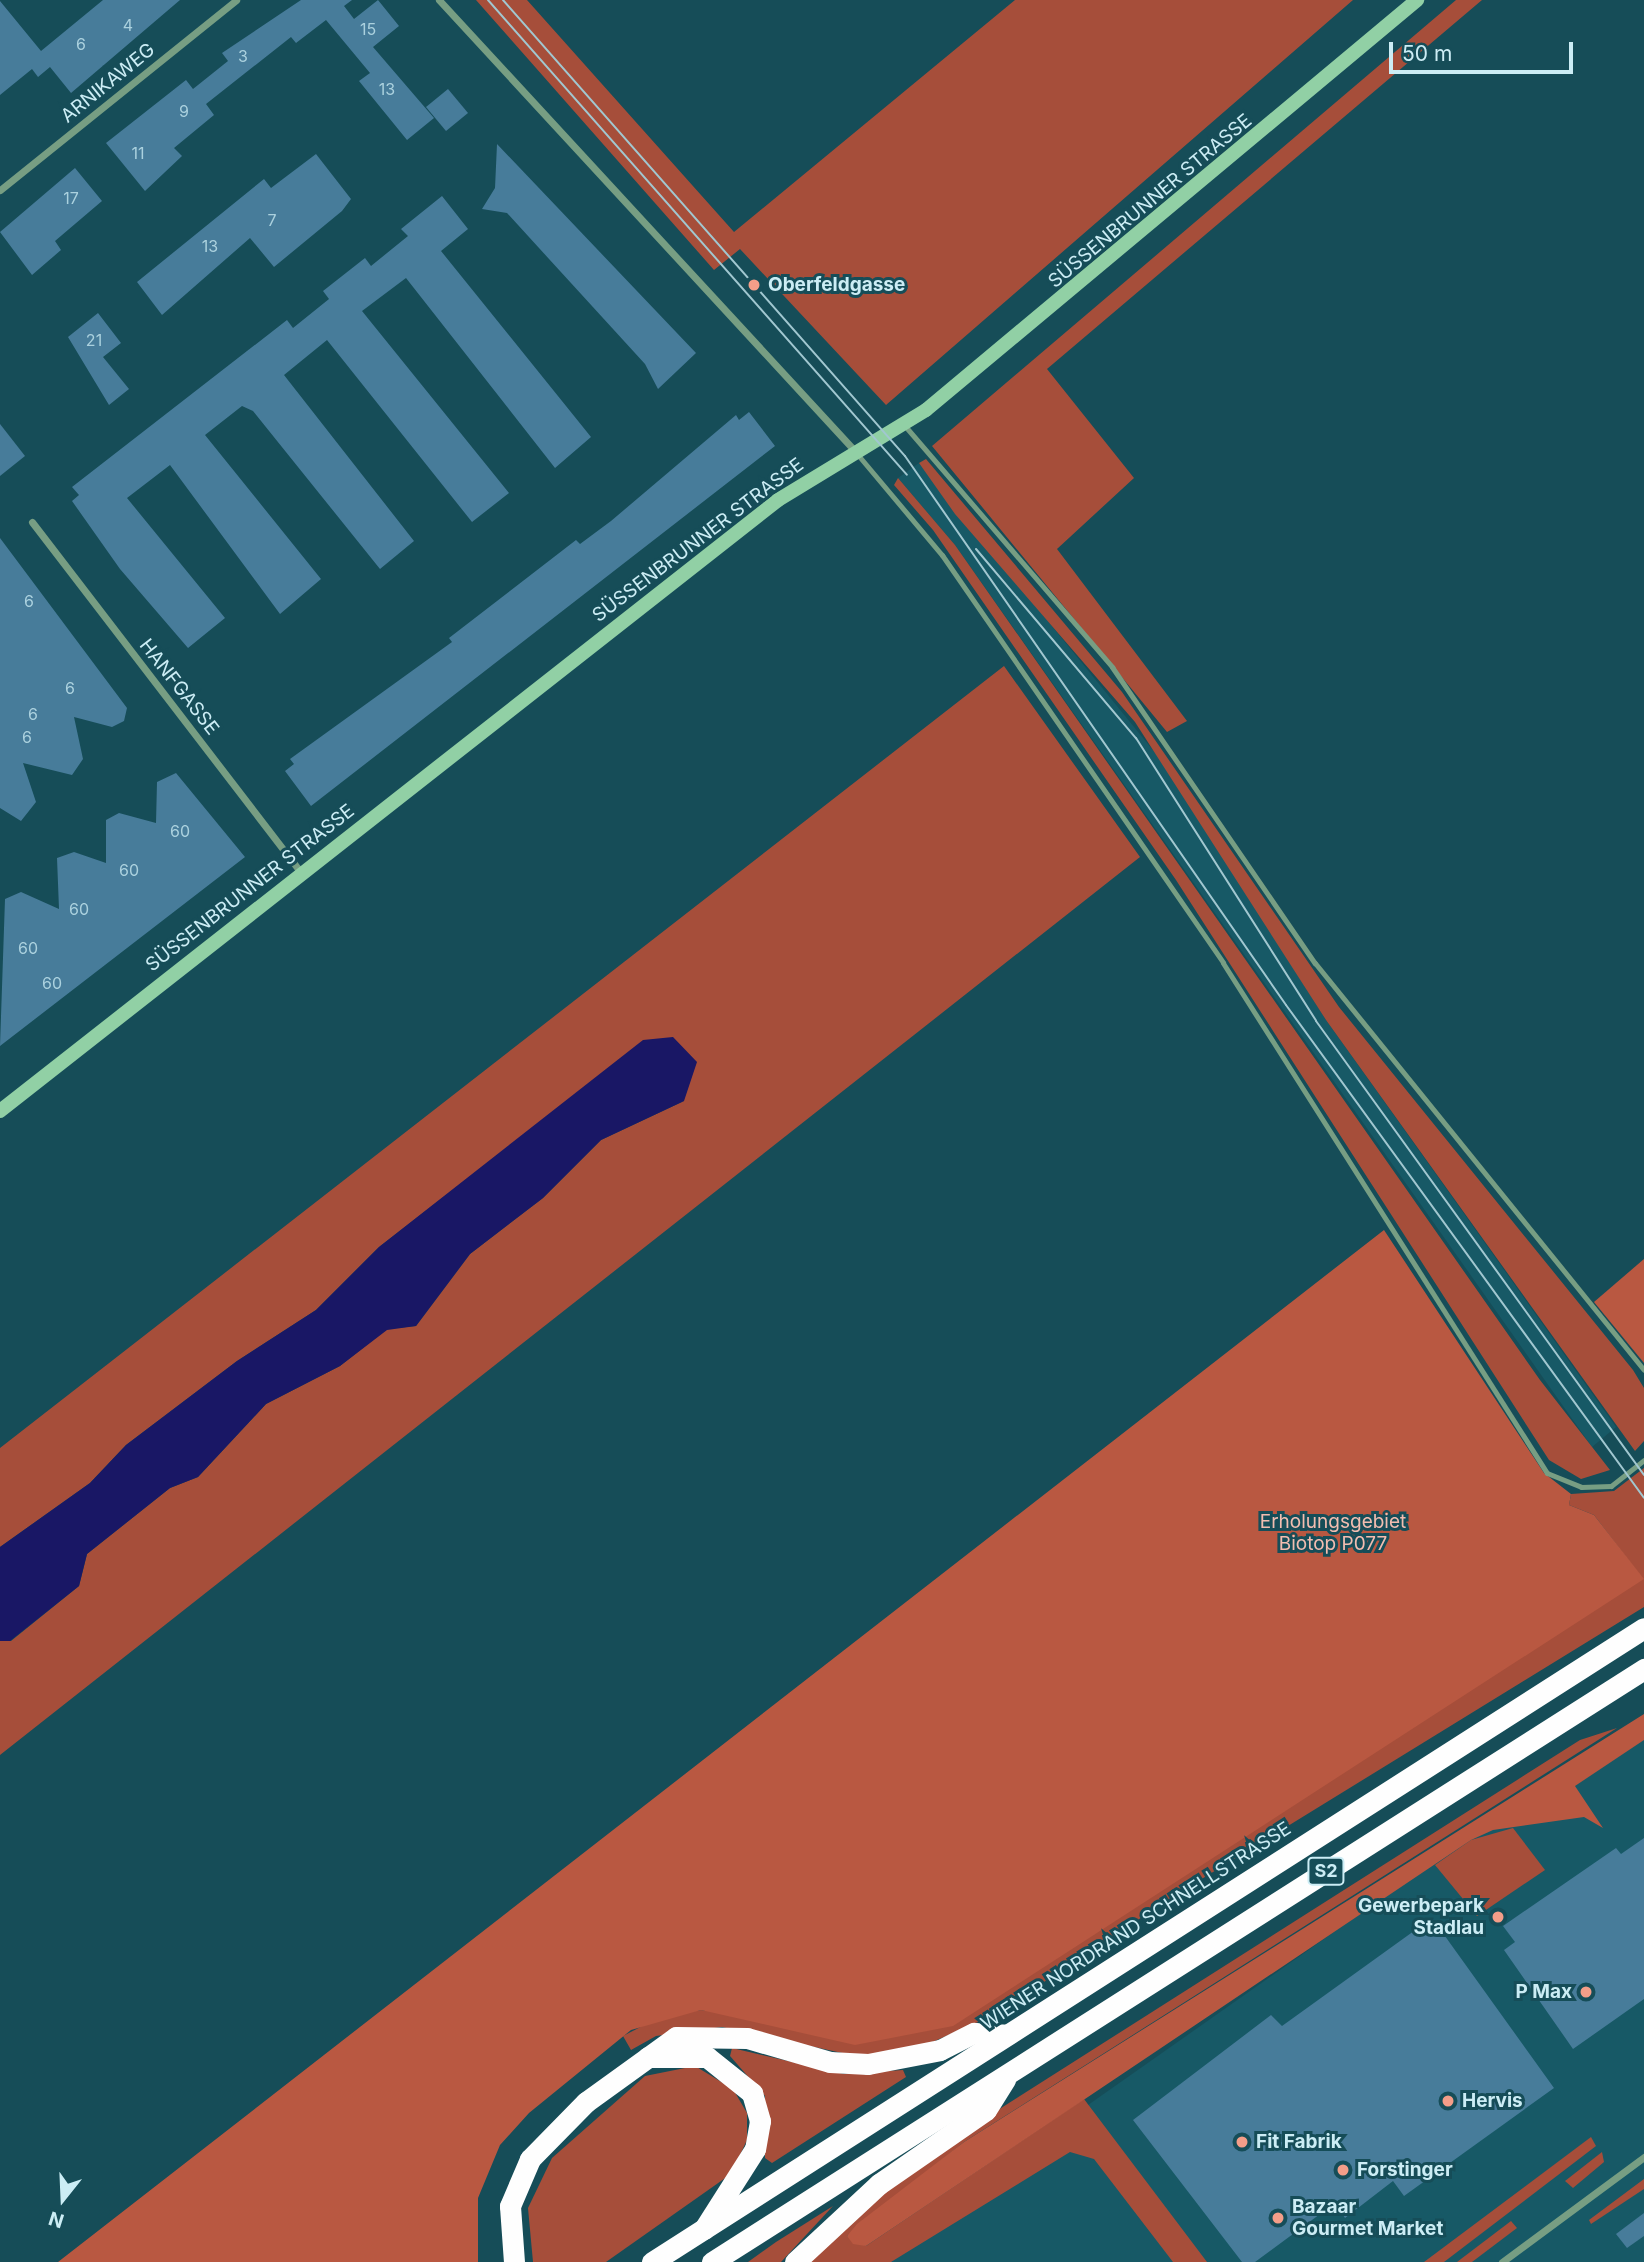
<!DOCTYPE html>
<meta charset="utf-8">
<style>
body{margin:0}
#map{position:relative;width:1644px;height:2262px;overflow:hidden;background:#164d58;font-family:Inter,sans-serif}
div>[style]{position:absolute}
.built>*{inset:0;background:#175966}
.green>*{inset:0;background:#a64e3a}
.forest>*{inset:0;background:#b95841}
.water>*{inset:0;background:#191765}
.building>*{inset:0;background:#477c9a}
.lane>*{height:5px;margin:-2.5px;padding:0 2.5px;transform-origin:2.5px;border-radius:2.5px;background:#779e83}
.street>*{height:7px;margin:-3.5px;padding:0 3.5px;transform-origin:3.5px;border-radius:3.5px;background:#779e83}
.secondary>*{height:14px;margin:-7px;padding:0 7px;transform-origin:7px;border-radius:7px;background:#91d0a5}
.highway>*{height:21px;margin:-10.5px;padding:0 10.5px;transform-origin:10.5px;border-radius:10.5px;background:#fefefe}
.tram>*{height:2px;margin:-1px;padding:0 1px;transform-origin:1px;border-radius:1px;background:#a1c7d0}
.dots>*{width:19px;height:19px;translate:-50% -50%;box-sizing:border-box;border:4px solid #164d58;border-radius:50%}
span{translate:-50% -50%;white-space:nowrap;text-align:center;line-height:1.15;-webkit-text-stroke:6px #164d58;paint-order:stroke}
.number-label{font-size:16px;color:#abd1de}
.number-label span{-webkit-text-stroke-width:0}
.shield-label span{padding:2px 5px;background:#164d58;border:2px solid;border-radius:5px;-webkit-text-stroke-width:0}
.shield-label{font-size:18px;color:#ccedf5;font-weight:700}
.street-label{font-size:19px;color:#ccedf5}
.poi-label{font-size:19px;color:#ccedf5;font-weight:700}
.left{translate:0 -50%;text-align:left}
.right{translate:-100% -50%;text-align:right}
.park-label{font-size:19px;color:#f2bdb0}
.north{position:absolute;left:28px;top:2164px;width:70px;height:70px;-webkit-text-stroke:5px #164d58;paint-order:stroke;rotate:198deg;font-size:19px;font-weight:700;line-height:28px;text-align:center;color:#ccedf5}
.north::after{content:'';display:block;margin:auto;width:24px;height:32px;background:#ccedf5;clip-path:polygon(50% 0,100% 100%,50% 72%,0 100%)}
.scale{position:absolute;left:1389px;top:42px;width:184px;height:32px;box-sizing:border-box;border:4px solid #ccedf5;border-top:0;padding-left:9px;font-size:21px;line-height:24px;white-space:nowrap;color:#ccedf5;-webkit-text-stroke:5px #164d58;paint-order:stroke}
</style>
<div id="map">
<div class="built">
<div style="clip-path:polygon(919px 463px,1165px 765px,1326px 1020px,1616px 1427px,1592px 1447px,955px 545px,898px 478px)"></div>
<div style="clip-path:polygon(1644px 1714px,1644px 2262px,886px 2262px,1088px 2105px)"></div>
</div>
<div class="green">
<div style="clip-path:polygon(476px 0,527px 0,734px 232px,1015px 0,1353px 0,886px 405px,740px 249px,714px 270px)"></div>
<div style="clip-path:polygon(1456px 0,1482px 0,1047px 369px,1134px 478px,1057px 549px,1187px 721px,1167px 732px,932px 446px)"></div>
<div style="clip-path:polygon(926px 459px,1122px 692px,1339px 1007px,1633px 1370px,1644px 1388px,1644px 1441px,1635px 1451px,1326px 1020px,1135px 722px,955px 514px,919px 463px)"></div>
<div style="clip-path:polygon(898px 478px,955px 545px,1540px 1380px,1610px 1470px,1581px 1479px,1549px 1460px,1176px 880px,933px 530px,894px 485px)"></div>
<div style="clip-path:polygon(1004px 666px,1140px 857px,0 1755px,0 1641px,11px 1641px,79px 1586px,87px 1554px,170px 1488px,198px 1477px,266px 1404px,340px 1366px,387px 1329px,416px 1326px,470px 1254px,543px 1198px,601px 1140px,684px 1101px,539px 1123px,379px 1247px,316px 1310px,237px 1361px,126px 1445px,90px 1483px,0 1547px,0 1448px)"></div>
<div style="clip-path:polygon(1644px 1468px,1644px 1607px,1174px 1896px,994px 2015px,912px 2051px,888px 2054px,847px 2054px,722px 2027px,656px 2036px,631px 2050px,623px 2036px,660px 2017px,701px 2010px,747px 2016px,1643px 1579px,1594px 1515px,1569px 1505px,1571px 1494px,1614px 1491px)"></div>
<div style="clip-path:polygon(1617px 1728px,964px 2142px,847px 2236px,866px 2246px,1084px 2099px,1207px 2262px,1173px 2262px,1094px 2159px,1070px 2152px,891px 2262px,809px 2262px,872px 2202px,957px 2136px,1580px 1740px)"></div>
<div style="clip-path:polygon(1513px 1828px,1545px 1870px,1477px 1916px,1435px 1865px,1471px 1840px)"></div>
<div style="clip-path:polygon(732px 2048px,844px 2074px,903px 2070px,906px 2077px,772px 2163px,765px 2158px,765px 2096px,730px 2056px)"></div>
<div style="clip-path:polygon(695px 2066px,733px 2089px,747px 2113px,747px 2140px,731px 2174px,606px 2262px,533px 2262px,528px 2208px,552px 2158px,645px 2076px)"></div>
<div style="clip-path:polygon(1591px 2137px,1596px 2146px,1444px 2262px,1424px 2262px)"></div>
<div style="clip-path:polygon(1602px 2152px,1604px 2162px,1573px 2188px,1565px 2181px)"></div>
<div style="clip-path:polygon(1644px 2179px,1644px 2189px,1591px 2224px,1589px 2220px)"></div>
<div style="clip-path:polygon(833px 2206px,781px 2262px,748px 2262px,776px 2242px)"></div>
<div style="clip-path:polygon(1511px 2221px,1517px 2228px,1472px 2262px,1457px 2262px)"></div>
</div>
<div class="forest">
<div style="clip-path:polygon(1384px 1230px,1544px 1473px,1571px 1494px,1569px 1505px,1594px 1515px,1644px 1579px,953px 2026px,855px 2045px,701px 2010px,631px 2030px,529px 2113px,500px 2145px,478px 2198px,478px 2262px,58px 2262px)"></div>
<div style="clip-path:polygon(1644px 1259px,1644px 1363px,1594px 1302px)"></div>
<div style="clip-path:polygon(1644px 1714px,1644px 1740px,1575px 1786px,1603px 1828px,1584px 1817px,1493px 1830px,1471px 1840px,866px 2246px,853px 2244px,847px 2236px,857px 2224px,964px 2142px)"></div>
</div>
<div class="water">
<div style="clip-path:polygon(673px 1037px,697px 1062px,684px 1101px,601px 1140px,543px 1198px,470px 1254px,416px 1326px,387px 1330px,340px 1366px,266px 1404px,198px 1477px,170px 1488px,87px 1554px,79px 1586px,10px 1641px,0 1641px,0 1547px,90px 1483px,126px 1445px,237px 1361px,316px 1310px,379px 1247px,643px 1040px)"></div>
</div>
<div class="building">
<div style="clip-path:polygon(103px 0,180px 0,71px 93px,50px 67px,38px 77px,32px 69px,0 95px,0 1px,41px 51px)"></div>
<div style="clip-path:polygon(301px 0,352px 0,344px 6px,354px 19px,378px 0,399px 26px,373px 47px,434px 118px,407px 140px,359px 81px,370px 73px,326px 20px,296px 43px,291px 37px,206px 104px,214px 115px,174px 148px,182px 156px,145px 191px,106px 143px,186px 80px,193px 89px,228px 61px,222px 53px)"></div>
<div style="clip-path:polygon(448px 89px,468px 113px,446px 131px,426px 107px)"></div>
<div style="clip-path:polygon(497px 144px,696px 353px,658px 389px,645px 364px,507px 213px,482px 209px,495px 188px)"></div>
<div style="clip-path:polygon(316px 154px,351px 199px,342px 211px,274px 267px,250px 238px,162px 315px,137px 282px,264px 179px,271px 188px)"></div>
<div style="clip-path:polygon(75px 168px,102px 201px,55px 241px,61px 250px,32px 275px,0 232px)"></div>
<div style="clip-path:polygon(442px 196px,468px 229px,441px 251px,591px 437px,555px 468px,406px 278px,362px 311px,509px 493px,472px 522px,327px 340px,284px 375px,414px 541px,380px 569px,253px 411px,242px 406px,205px 435px,321px 579px,280px 614px,170px 465px,127px 498px,225px 618px,188px 648px,120px 569px,72px 501px,79px 495px,72px 487px,287px 320px,293px 328px,329px 299px,323px 291px,365px 258px,371px 266px,408px 236px,401px 229px)"></div>
<div style="clip-path:polygon(98px 313px,121px 343px,103px 357px,129px 389px,109px 405px,68px 337px)"></div>
<div style="clip-path:polygon(749px 412px,775px 446px,311px 806px,285px 771px,294px 764px,290px 759px,452px 642px,449px 638px,576px 540px,580px 544px,611px 521px,736px 415px,739px 420px)"></div>
<div style="clip-path:polygon(0 424px,25px 456px,0 476px)"></div>
<div style="clip-path:polygon(0 538px,127px 708px,124px 721px,112px 727px,74px 717px,83px 759px,72px 775px,23px 763px,36px 802px,21px 821px,0 808px)"></div>
<div style="clip-path:polygon(176px 773px,245px 857px,0 1046px,5px 899px,21px 892px,59px 909px,57px 858px,74px 852px,106px 863px,106px 820px,119px 813px,156px 823px,157px 782px)"></div>
<div style="clip-path:polygon(1644px 1838px,1644px 1999px,1573px 2049px,1504px 1950px,1515px 1942px,1503px 1926px,1616px 1848px,1621px 1854px)"></div>
<div style="clip-path:polygon(1432px 1918px,1554px 2088px,1404px 2196px,1393px 2181px,1345px 2218px,1335px 2203px,1255px 2262px,1242px 2262px,1133px 2120px,1271px 2015px,1282px 2026px)"></div>
<div style="clip-path:polygon(1644px 2213px,1644px 2236px,1627px 2248px,1616px 2234px)"></div>
</div>
<div class="lane">
<div style="left:905px;top:426px;width:318px;rotate:49.3deg"></div>
<div style="left:1112px;top:667px;width:359px;rotate:55.6deg"></div>
<div style="left:1315px;top:963px;width:523px;rotate:51.05deg"></div>
<div style="left:858px;top:455px;width:131px;rotate:50deg"></div>
<div style="left:942px;top:555px;width:495px;rotate:55.4deg"></div>
<div style="left:1223px;top:963px;width:604px;rotate:57.57deg"></div>
<div style="left:1547px;top:1473px;width:37px;rotate:22deg"></div>
<div style="left:1581px;top:1487px;width:30px;rotate:-2deg"></div>
<div style="left:1611px;top:1486px;width:42px;rotate:-38.2deg"></div>
</div>
<div class="street">
<div style="left:439px;top:0;width:615px;rotate:47.31deg"></div>
<div style="left:0;top:190px;width:303px;rotate:-38.8deg"></div>
<div style="left:32px;top:522px;width:441px;rotate:52.5deg"></div>
<div style="left:1502px;top:2262px;width:177px;rotate:-36.5deg"></div>
</div>
<div class="secondary">
<div style="left:0;top:1111px;width:989px;rotate:-38.14deg"></div>
<div style="left:778px;top:500px;width:173px;rotate:-31.3deg"></div>
<div style="left:926px;top:410px;width:640px;rotate:-39.86deg"></div>
</div>
<div class="highway">
<div style="left:648px;top:2057px;width:59px"></div>
<div style="left:707px;top:2057px;width:58px;rotate:38.7deg"></div>
<div style="left:752px;top:2093px;width:29px;rotate:74deg"></div>
<div style="left:760px;top:2121px;width:28px;rotate:100deg"></div>
<div style="left:755px;top:2149px;width:95px;rotate:122.5deg"></div>
<div style="left:514px;top:2262px;width:56px;rotate:-94.1deg"></div>
<div style="left:510px;top:2206px;width:51px;rotate:-66.9deg"></div>
<div style="left:530px;top:2159px;width:80px;rotate:-45.5deg"></div>
<div style="left:586px;top:2102px;width:111px;rotate:-35.8deg"></div>
<div style="left:676px;top:2037px;width:71px;rotate:0.8deg"></div>
<div style="left:747px;top:2038px;width:86px;rotate:16.1deg"></div>
<div style="left:830px;top:2062px;width:38px;rotate:3deg"></div>
<div style="left:868px;top:2064px;width:73px;rotate:-11deg"></div>
<div style="left:940px;top:2050px;width:38px;rotate:-27deg"></div>
<div style="left:974px;top:2033px;width:33px;rotate:3deg"></div>
<div style="left:652px;top:2262px;width:1177px;rotate:-32.58deg"></div>
<div style="left:712px;top:2262px;width:1105px;rotate:-32.47deg"></div>
<div style="left:795px;top:2262px;width:115px;rotate:-42.9deg"></div>
<div style="left:879px;top:2184px;width:130px;rotate:-34.7deg"></div>
<div style="left:986px;top:2110px;width:36px;rotate:-58deg"></div>
</div>
<div class="tram">
<div style="left:488px;top:0;width:633px;rotate:48.58deg"></div>
<div style="left:503px;top:0;width:608px;rotate:48.6deg"></div>
<div style="left:905px;top:456px;width:668px;rotate:55.24deg"></div>
<div style="left:1286px;top:1005px;width:609px;rotate:54.01deg"></div>
<div style="left:976px;top:549px;width:248px;rotate:49.8deg"></div>
<div style="left:1136px;top:738px;width:335px;rotate:57.5deg"></div>
<div style="left:1316px;top:1021px;width:560px;rotate:54.15deg"></div>
</div>
<div class="dots">
<div style="left:754px;top:285px;background:#f49e89"></div>
<div style="left:1498px;top:1917px;background:#f49e89"></div>
<div style="left:1586px;top:1992px;background:#f49e89"></div>
<div style="left:1448px;top:2101px;background:#f49e89"></div>
<div style="left:1242px;top:2142px;background:#f49e89"></div>
<div style="left:1343px;top:2170px;background:#f49e89"></div>
<div style="left:1278px;top:2218px;background:#f49e89"></div>
</div>
<div class="number-label">
<span style="left:128px;top:25px">4</span>
<span style="left:368px;top:29px">15</span>
<span style="left:81px;top:44px">6</span>
<span style="left:243px;top:56px">3</span>
<span style="left:387px;top:89px">13</span>
<span style="left:184px;top:111px">9</span>
<span style="left:138px;top:153px">11</span>
<span style="left:71px;top:198px">17</span>
<span style="left:272px;top:220px">7</span>
<span style="left:210px;top:246px">13</span>
<span style="left:94px;top:340px">21</span>
<span style="left:29px;top:601px">6</span>
<span style="left:70px;top:688px">6</span>
<span style="left:33px;top:714px">6</span>
<span style="left:27px;top:737px">6</span>
<span style="left:180px;top:831px">60</span>
<span style="left:129px;top:870px">60</span>
<span style="left:79px;top:909px">60</span>
<span style="left:28px;top:948px">60</span>
<span style="left:52px;top:983px">60</span>
</div>
<div class="shield-label">
<span style="left:1326px;top:1871px">S2</span>
</div>
<div class="street-label">
<span style="left:108px;top:83px;rotate:-39deg">ARNIKAWEG</span>
<span style="left:1150px;top:201px;rotate:-40deg">SÜSSENBRUNNER STRASSE</span>
<span style="left:698px;top:540px;rotate:-37deg">SÜSSENBRUNNER STRASSE</span>
<span style="left:179px;top:687px;rotate:52deg">HANFGASSE</span>
<span style="left:250px;top:888px;rotate:-38deg">SÜSSENBRUNNER STRASSE</span>
<span style="left:1136px;top:1926px;rotate:-33deg">WIENER NORDRAND SCHNELLSTRASSE</span>
</div>
<div class="poi-label">
<span class="left" style="left:768px;top:285px">Oberfeldgasse</span>
<span class="right" style="left:1484px;top:1917px">Gewerbepark<br>Stadlau</span>
<span class="right" style="left:1572px;top:1992px">P Max</span>
<span class="left" style="left:1462px;top:2101px">Hervis</span>
<span class="left" style="left:1256px;top:2142px">Fit Fabrik</span>
<span class="left" style="left:1357px;top:2170px">Forstinger</span>
<span class="left" style="left:1292px;top:2218px">Bazaar<br>Gourmet Market</span>
</div>
<div class="park-label">
<span style="left:1333px;top:1533px">Erholungsgebiet<br>Biotop P077</span>
</div>
<div class="north">N</div>
<div class="scale">50 m</div>
</div>
